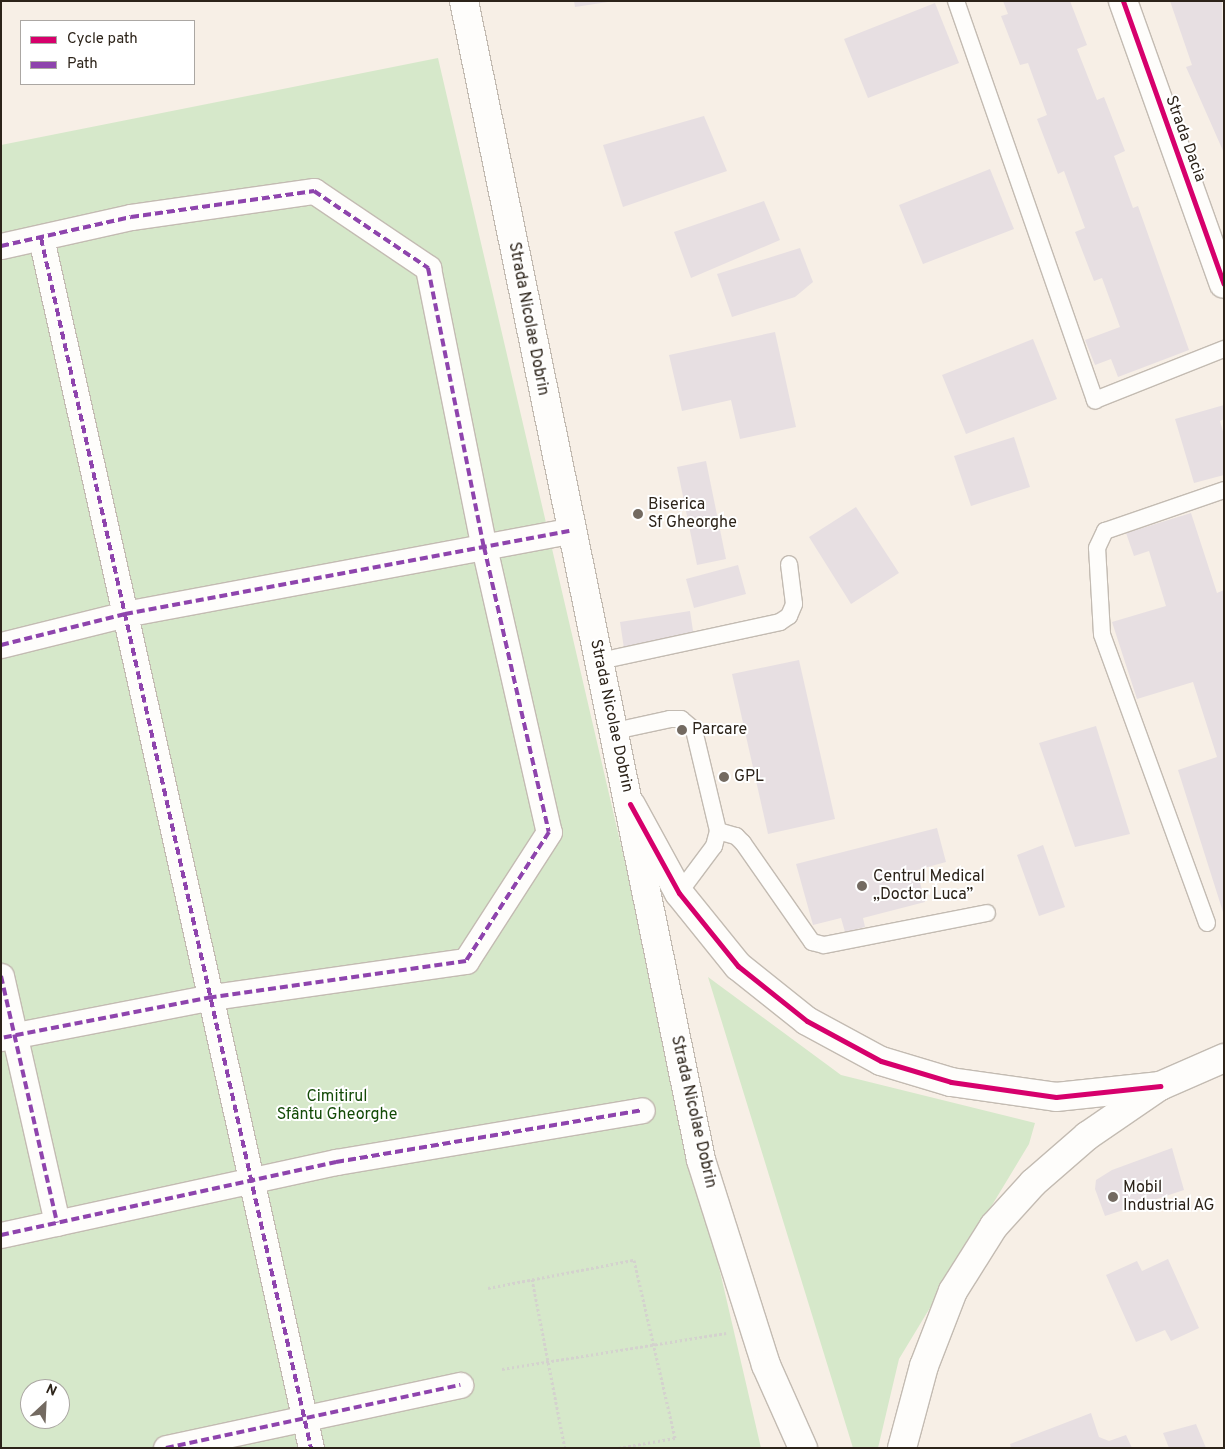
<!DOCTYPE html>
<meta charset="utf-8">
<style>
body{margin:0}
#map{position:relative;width:1225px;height:1449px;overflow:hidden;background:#f7efe6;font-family:Overpass,sans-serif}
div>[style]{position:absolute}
.green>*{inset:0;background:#d6e8ca}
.building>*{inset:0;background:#e7dfe2}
.path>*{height:3px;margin-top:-1.5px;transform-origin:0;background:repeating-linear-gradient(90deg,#d4d2ce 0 2.5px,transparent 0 5px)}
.roads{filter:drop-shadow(1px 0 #c3bbb2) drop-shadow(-1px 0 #c3bbb2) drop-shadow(0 1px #c3bbb2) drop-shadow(0 -1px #c3bbb2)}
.service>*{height:16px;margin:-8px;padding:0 8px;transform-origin:8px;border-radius:8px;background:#fefdfb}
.pedestrian>*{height:25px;margin:-12.5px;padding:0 12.5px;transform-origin:12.5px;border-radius:12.5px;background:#fefdfb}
.minor>*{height:28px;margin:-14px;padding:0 14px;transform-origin:14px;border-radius:14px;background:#fefdfb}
.tertiary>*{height:28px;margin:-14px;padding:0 14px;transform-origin:14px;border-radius:14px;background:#fefdfb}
.primary>*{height:28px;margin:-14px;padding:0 14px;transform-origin:14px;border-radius:14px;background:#fefdfb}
.quiet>*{height:4px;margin-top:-2px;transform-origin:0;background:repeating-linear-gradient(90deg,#8e44ad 0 8px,transparent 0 12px)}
.cycleway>*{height:5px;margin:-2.5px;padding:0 2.5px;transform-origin:2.5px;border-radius:2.5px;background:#d6006c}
.dots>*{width:14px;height:14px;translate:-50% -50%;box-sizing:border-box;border:2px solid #fff;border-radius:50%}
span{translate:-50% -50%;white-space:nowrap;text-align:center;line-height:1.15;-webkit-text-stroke:4px #fff;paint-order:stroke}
.street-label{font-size:16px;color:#2c2319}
.poi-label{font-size:16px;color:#2c2319}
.left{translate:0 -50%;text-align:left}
.park-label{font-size:16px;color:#144b08}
.frame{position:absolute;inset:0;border:2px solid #2c2319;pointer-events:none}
.legend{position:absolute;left:20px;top:20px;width:175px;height:65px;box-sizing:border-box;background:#fff;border:1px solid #aba7a3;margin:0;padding:6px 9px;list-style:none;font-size:15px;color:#2c2319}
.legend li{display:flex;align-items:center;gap:10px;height:25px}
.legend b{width:25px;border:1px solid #aba7a3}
.north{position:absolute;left:20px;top:1379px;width:50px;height:50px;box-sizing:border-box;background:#fff;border:1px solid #aba7a3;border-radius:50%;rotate:25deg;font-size:14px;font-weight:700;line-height:20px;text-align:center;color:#2c2319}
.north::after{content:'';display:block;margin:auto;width:18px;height:22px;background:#736a61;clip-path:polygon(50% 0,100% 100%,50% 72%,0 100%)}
</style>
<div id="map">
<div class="green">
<div style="clip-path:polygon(evenodd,438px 58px,761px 1448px,1px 1448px,1px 145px,438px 58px,30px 1389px,60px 1389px,60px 1419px,30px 1419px,30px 1389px)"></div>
<div style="clip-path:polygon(708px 977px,841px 1075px,1035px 1123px,1029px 1144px,899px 1359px,878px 1448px,853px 1448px)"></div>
</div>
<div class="building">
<div style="clip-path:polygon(574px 1px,608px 1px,608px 2px,575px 7px)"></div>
<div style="clip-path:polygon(1003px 1px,1070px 1px,1087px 45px,1077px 49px,1097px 100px,1104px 97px,1125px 151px,1114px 156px,1133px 208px,1138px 206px,1189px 350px,1118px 377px,1111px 359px,1095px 365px,1085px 340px,1120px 327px,1102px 278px,1094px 281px,1075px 232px,1085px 228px,1064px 171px,1058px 174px,1037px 119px,1047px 115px,1028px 63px,1020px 65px,1001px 16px,1008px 14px)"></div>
<div style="clip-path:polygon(1170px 1px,1222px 1px,1224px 153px,1186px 67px,1192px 65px)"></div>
<div style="clip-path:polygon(935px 3px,959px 63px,868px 98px,844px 39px)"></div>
<div style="clip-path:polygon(704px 116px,727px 171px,623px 207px,603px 145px)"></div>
<div style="clip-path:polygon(990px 169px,1014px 229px,923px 264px,899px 205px)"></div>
<div style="clip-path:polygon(764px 201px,780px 240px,691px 278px,674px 232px)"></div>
<div style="clip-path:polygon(800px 248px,813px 282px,795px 297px,732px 317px,717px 274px)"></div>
<div style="clip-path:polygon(775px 332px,796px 427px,740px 439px,731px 400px,682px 411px,669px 355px)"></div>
<div style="clip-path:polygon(1033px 339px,1057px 399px,966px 434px,942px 375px)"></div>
<div style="clip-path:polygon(1224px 405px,1224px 419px,1220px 421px,1224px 435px,1224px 475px,1194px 483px,1175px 419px)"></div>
<div style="clip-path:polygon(1014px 437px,1030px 487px,971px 506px,954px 456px)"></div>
<div style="clip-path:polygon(706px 461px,726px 559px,697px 565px,677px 467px)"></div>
<div style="clip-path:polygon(856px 507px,899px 573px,851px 604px,809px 537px)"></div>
<div style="clip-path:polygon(1191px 513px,1217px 593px,1224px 590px,1223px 912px,1178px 770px,1217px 757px,1193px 682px,1137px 699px,1112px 622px,1166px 606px,1149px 551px,1134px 556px,1126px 533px)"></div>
<div style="clip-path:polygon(738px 565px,746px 594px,694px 608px,686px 579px)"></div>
<div style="clip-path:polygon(690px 611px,695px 644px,625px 655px,620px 622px)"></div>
<div style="clip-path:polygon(799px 660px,835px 819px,768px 834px,732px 674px)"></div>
<div style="clip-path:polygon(1096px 726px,1130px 834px,1075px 847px,1039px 743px)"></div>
<div style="clip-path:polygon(937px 828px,946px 862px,917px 870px,925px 902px,863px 918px,865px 927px,845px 932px,841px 918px,813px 925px,796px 864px)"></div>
<div style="clip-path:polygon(1043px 845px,1065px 907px,1039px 916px,1017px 855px)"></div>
<div style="clip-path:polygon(1172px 1148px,1184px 1190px,1105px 1216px,1095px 1189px,1096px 1180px,1112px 1170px)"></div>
<div style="clip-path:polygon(1168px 1259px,1199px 1328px,1171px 1341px,1165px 1330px,1136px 1342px,1106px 1275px,1137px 1261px,1142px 1271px)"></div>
<div style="clip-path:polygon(1091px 1413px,1099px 1437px,1109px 1441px,1126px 1435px,1132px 1448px,1011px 1448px,1010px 1444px)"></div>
<div style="clip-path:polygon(1196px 1424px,1206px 1448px,1169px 1448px,1163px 1433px)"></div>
</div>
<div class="path">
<div style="left:532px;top:1279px;width:172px;rotate:79deg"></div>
<div style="left:488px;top:1288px;width:149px;rotate:-10.9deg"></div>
<div style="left:634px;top:1260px;width:183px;rotate:77deg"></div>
<div style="left:675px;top:1438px;width:58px;rotate:170deg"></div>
<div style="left:502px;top:1369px;width:227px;rotate:-9.1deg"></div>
</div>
<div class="roads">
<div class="service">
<div style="left:956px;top:1px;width:423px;rotate:70.8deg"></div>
<div style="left:1095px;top:400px;width:139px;rotate:-21.6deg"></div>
<div style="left:600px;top:661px;width:184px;rotate:-12.2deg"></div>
<div style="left:780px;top:622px;width:11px;rotate:-34deg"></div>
<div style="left:789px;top:616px;width:13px;rotate:-67deg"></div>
<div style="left:794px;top:604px;width:40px;rotate:-97.1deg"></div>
<div style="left:615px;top:731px;width:56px;rotate:-12.3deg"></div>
<div style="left:670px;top:719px;width:11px"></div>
<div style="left:681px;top:719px;width:17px;rotate:40deg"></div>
<div style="left:694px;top:730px;width:104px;rotate:76.6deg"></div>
<div style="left:718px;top:831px;width:16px;rotate:105deg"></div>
<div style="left:714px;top:846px;width:59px;rotate:126.7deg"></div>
<div style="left:718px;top:831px;width:19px;rotate:16deg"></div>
<div style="left:736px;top:836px;width:10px;rotate:45deg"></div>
<div style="left:743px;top:843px;width:121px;rotate:55.1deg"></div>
<div style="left:812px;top:942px;width:12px;rotate:14deg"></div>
<div style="left:824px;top:945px;width:166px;rotate:-11.1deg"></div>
<div style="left:1207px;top:923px;width:307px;rotate:-110deg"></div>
<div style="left:1102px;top:634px;width:86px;rotate:-93.3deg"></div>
<div style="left:1097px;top:548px;width:19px;rotate:-65deg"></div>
<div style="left:1105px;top:531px;width:126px;rotate:-19deg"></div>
</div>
<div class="pedestrian">
<div style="left:41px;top:238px;width:1240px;rotate:77.42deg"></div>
<div style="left:1px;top:246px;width:133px;rotate:-12.6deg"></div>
<div style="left:131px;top:217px;width:185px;rotate:-8.1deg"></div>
<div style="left:314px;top:191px;width:138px;rotate:34deg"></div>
<div style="left:428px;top:268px;width:285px;rotate:78.7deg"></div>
<div style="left:484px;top:547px;width:292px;rotate:77.2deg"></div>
<div style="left:549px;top:832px;width:153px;rotate:122.8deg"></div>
<div style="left:466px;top:961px;width:257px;rotate:171.9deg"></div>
<div style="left:212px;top:997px;width:215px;rotate:169deg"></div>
<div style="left:1px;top:645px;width:128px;rotate:-14deg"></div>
<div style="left:125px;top:614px;width:453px;rotate:-10.6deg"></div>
<div style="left:1px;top:976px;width:253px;rotate:77.2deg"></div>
<div style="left:1px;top:1235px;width:343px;rotate:-12.3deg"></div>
<div style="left:336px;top:1162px;width:310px;rotate:-9.6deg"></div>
<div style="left:166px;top:1448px;width:301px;rotate:-12.1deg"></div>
</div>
<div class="minor">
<div style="left:1123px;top:1px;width:300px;rotate:70.4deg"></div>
</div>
<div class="tertiary">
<div style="left:631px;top:805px;width:100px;rotate:61.4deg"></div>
<div style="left:679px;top:893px;width:94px;rotate:51.1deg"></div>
<div style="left:738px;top:966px;width:88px;rotate:38.6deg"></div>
<div style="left:807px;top:1021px;width:84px;rotate:28.4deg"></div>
<div style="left:881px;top:1061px;width:73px;rotate:16.7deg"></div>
<div style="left:951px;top:1082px;width:106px;rotate:8.1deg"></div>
<div style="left:1056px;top:1097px;width:105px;rotate:-6deg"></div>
<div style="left:902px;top:1448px;width:85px;rotate:-75deg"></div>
<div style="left:924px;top:1366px;width:80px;rotate:-68.9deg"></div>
<div style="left:953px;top:1291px;width:77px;rotate:-57.8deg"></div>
<div style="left:994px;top:1226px;width:58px;rotate:-47.8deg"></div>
<div style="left:1033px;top:1183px;width:72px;rotate:-41deg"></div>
<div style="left:1087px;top:1136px;width:88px;rotate:-34.4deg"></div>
<div style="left:1160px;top:1086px;width:70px;rotate:-23.6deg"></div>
</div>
<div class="primary">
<div style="left:464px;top:1px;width:1183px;rotate:78.44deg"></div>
<div style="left:701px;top:1160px;width:215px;rotate:72.4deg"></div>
<div style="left:766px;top:1365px;width:91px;rotate:66deg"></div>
</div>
</div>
<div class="quiet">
<div style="left:41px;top:238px;width:1240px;rotate:77.42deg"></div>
<div style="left:1px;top:246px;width:133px;rotate:-12.6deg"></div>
<div style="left:131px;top:217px;width:185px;rotate:-8.1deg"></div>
<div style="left:314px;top:191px;width:138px;rotate:34deg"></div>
<div style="left:428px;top:268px;width:285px;rotate:78.7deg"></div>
<div style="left:484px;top:547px;width:292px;rotate:77.2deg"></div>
<div style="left:549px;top:832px;width:153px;rotate:122.8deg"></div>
<div style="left:466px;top:961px;width:257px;rotate:171.9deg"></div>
<div style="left:212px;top:997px;width:215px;rotate:169deg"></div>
<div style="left:1px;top:645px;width:128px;rotate:-14deg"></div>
<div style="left:125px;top:614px;width:453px;rotate:-10.6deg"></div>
<div style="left:1px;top:976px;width:253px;rotate:77.2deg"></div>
<div style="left:1px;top:1235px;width:343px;rotate:-12.3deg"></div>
<div style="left:336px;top:1162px;width:310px;rotate:-9.6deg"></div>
<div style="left:166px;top:1448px;width:301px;rotate:-12.1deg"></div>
</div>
<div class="cycleway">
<div style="left:1123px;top:1px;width:300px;rotate:70.4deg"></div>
<div style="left:630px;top:804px;width:102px;rotate:61.2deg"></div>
<div style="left:679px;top:893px;width:94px;rotate:51.1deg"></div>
<div style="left:738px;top:966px;width:88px;rotate:38.6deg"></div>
<div style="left:807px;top:1021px;width:84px;rotate:28.4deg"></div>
<div style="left:881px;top:1061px;width:73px;rotate:16.7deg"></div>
<div style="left:951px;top:1082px;width:106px;rotate:8.1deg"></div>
<div style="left:1056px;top:1097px;width:105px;rotate:-6deg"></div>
</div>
<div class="dots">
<div style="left:638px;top:514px;background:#736a61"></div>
<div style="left:682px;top:730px;background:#736a61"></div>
<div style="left:724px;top:777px;background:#736a61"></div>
<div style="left:862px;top:886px;background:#736a61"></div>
<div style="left:1113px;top:1197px;background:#736a61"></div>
</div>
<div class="street-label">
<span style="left:1185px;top:139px;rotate:70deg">Strada Dacia</span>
<span style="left:528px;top:319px;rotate:79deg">Strada Nicolae Dobrin</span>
<span style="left:611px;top:716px;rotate:78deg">Strada Nicolae Dobrin</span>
<span style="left:693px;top:1112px;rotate:77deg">Strada Nicolae Dobrin</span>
</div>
<div class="poi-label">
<span class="left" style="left:648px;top:514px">Biserica<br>Sf Gheorghe</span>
<span class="left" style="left:692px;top:730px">Parcare</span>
<span class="left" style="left:734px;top:777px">GPL</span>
<span class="left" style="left:873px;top:886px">Centrul Medical<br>„Doctor Luca”</span>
<span class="left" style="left:1123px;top:1197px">Mobil<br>Industrial AG</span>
</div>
<div class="park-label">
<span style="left:337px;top:1106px">Cimitirul<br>Sfântu Gheorghe</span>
</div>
<div class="frame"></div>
<ul class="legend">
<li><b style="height:6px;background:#d6006c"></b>Cycle path</li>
<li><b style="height:6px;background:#8e44ad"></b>Path</li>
</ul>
<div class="north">N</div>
</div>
